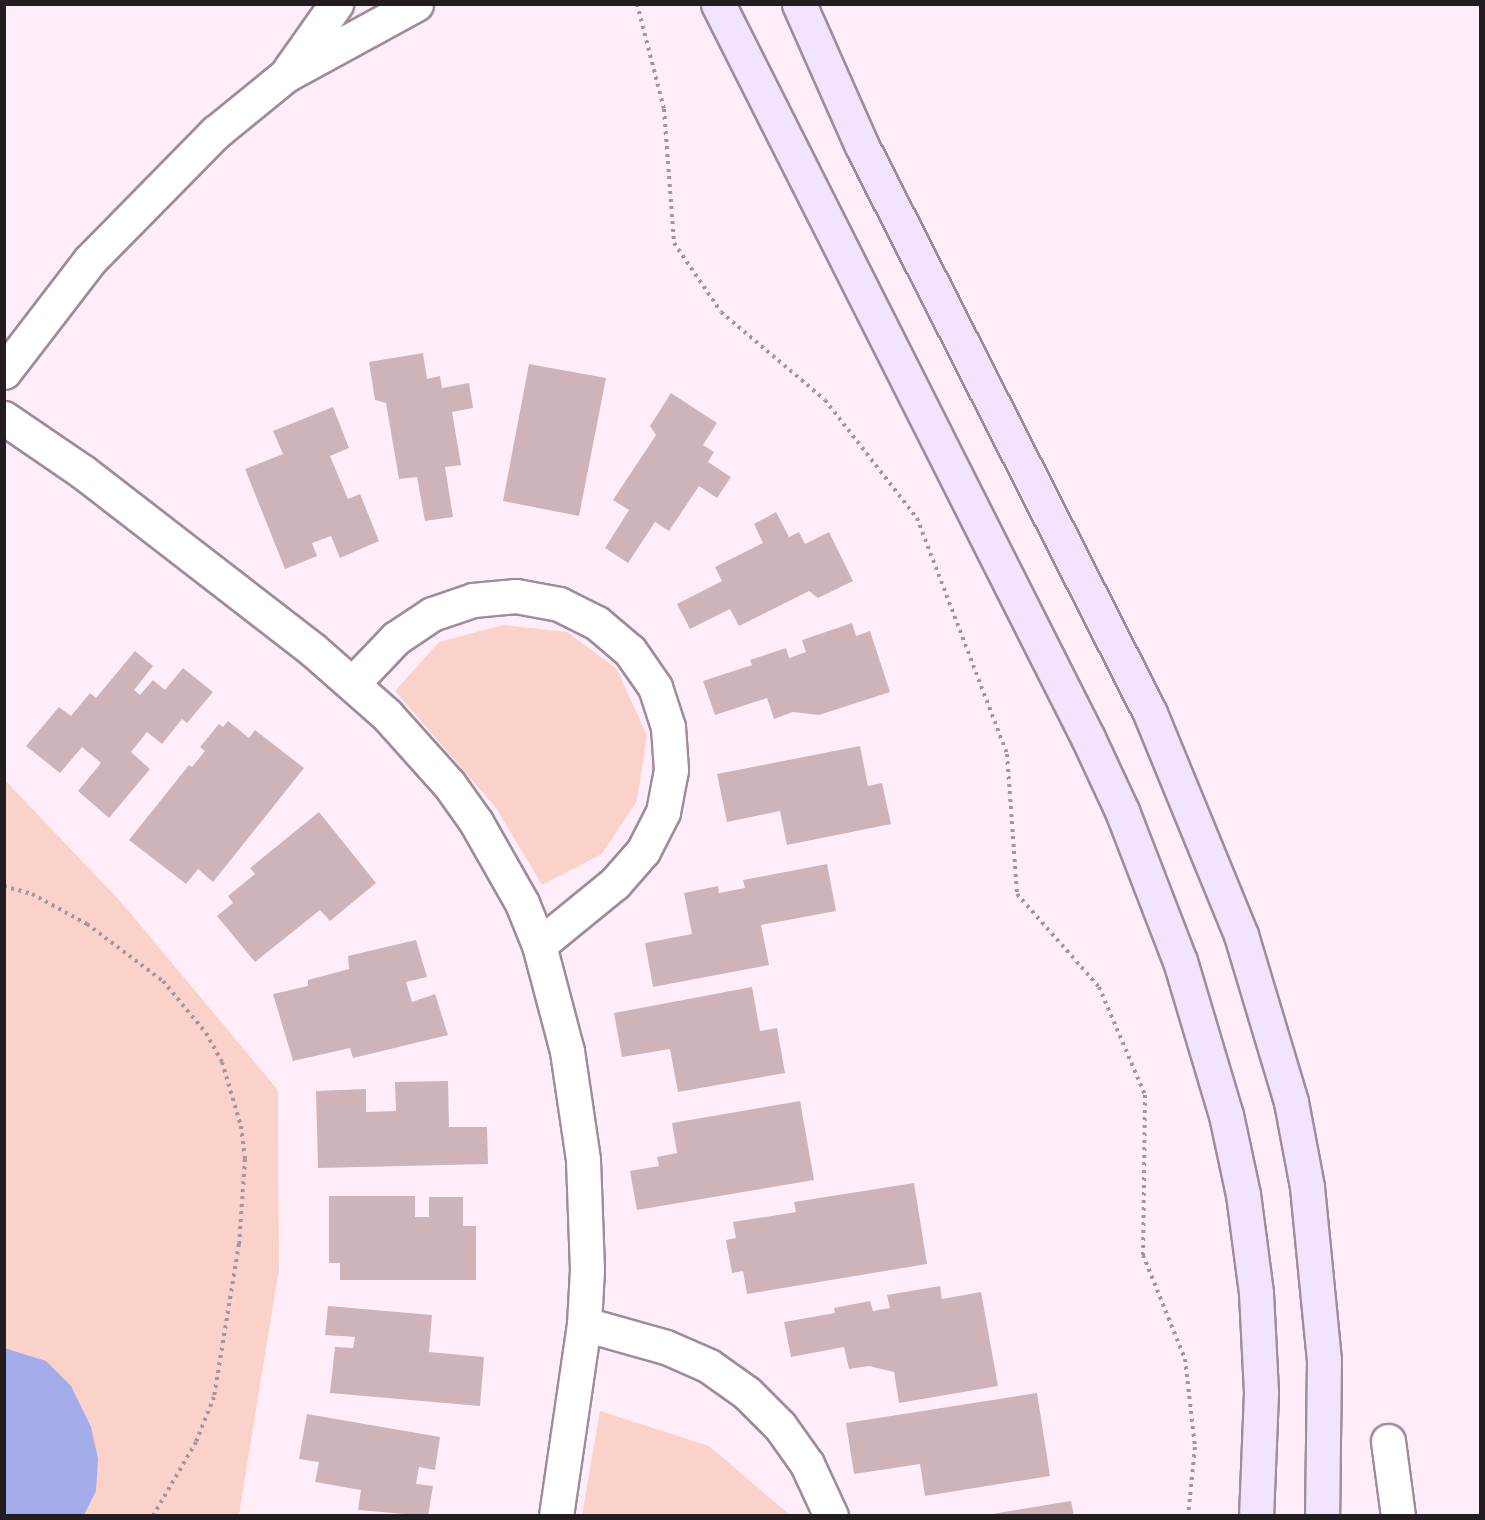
<!DOCTYPE html>
<style>
body{margin:0}
#map{position:relative;width:1485px;height:1520px;overflow:hidden;background:#ffeefa;font-family:Raleway,sans-serif}
div>[style]{position:absolute}
.green>*{inset:0;background:#fbd2c9}
.water>*{inset:0;background:#a3abe8}
.building>*{inset:0;background:#ceb4b9}
.path>*{height:4px;margin-top:-2px;transform-origin:0;background:repeating-linear-gradient(90deg,#a3969f 0 3px,transparent 0 7.5px)}
.roads{filter:drop-shadow(2px 0 #9f8c9a) drop-shadow(-2px 0 #9f8c9a) drop-shadow(0 2px #9f8c9a) drop-shadow(0 -2px #9f8c9a)}
.street>*{height:33px;margin:-16.5px;padding:0 16.5px;transform-origin:16.5px;border-radius:16.5px;background:#fff}
.secondary>*{height:33px;margin:-16.5px;padding:0 16.5px;transform-origin:16.5px;border-radius:16.5px;background:#f2e4ff}
span{translate:-50% -50%;white-space:nowrap;text-align:center;line-height:1.15;-webkit-text-stroke:5px #fff;paint-order:stroke}
.frame{position:absolute;inset:0;border:6px solid #231c21;pointer-events:none}
</style>
<div id="map">
<div class="green">
<div style="clip-path:polygon(503px 625px,567px 632px,617px 669px,647px 736px,637px 801px,602px 854px,542px 885px,496px 808px,395px 691px,439px 642px)"></div>
<div style="clip-path:polygon(4px 779px,121px 902px,278px 1090px,279px 1269px,239px 1515px,5px 1515px)"></div>
<div style="clip-path:polygon(600px 1411px,709px 1446px,790px 1515px,582px 1515px)"></div>
</div>
<div class="water">
<div style="clip-path:polygon(4px 1348px,46px 1361px,71px 1386px,91px 1427px,98px 1459px,96px 1491px,84px 1515px,5px 1515px)"></div>
</div>
<div class="building">
<div style="clip-path:polygon(423px 353px,427px 379px,440px 376px,442px 388px,469px 383px,473px 408px,452px 412px,461px 465px,445px 467px,453px 517px,425px 521px,417px 477px,399px 479px,386px 403px,375px 400px,369px 362px)"></div>
<div style="clip-path:polygon(529px 364px,606px 378px,579px 516px,503px 501px)"></div>
<div style="clip-path:polygon(671px 393px,717px 423px,703px 445px,714px 452px,708px 462px,731px 477px,717px 498px,699px 486px,669px 531px,655px 522px,628px 563px,605px 548px,629px 510px,613px 500px,656px 435px,650px 426px)"></div>
<div style="clip-path:polygon(333px 407px,349px 448px,330px 456px,348px 499px,360px 494px,379px 541px,340px 558px,331px 536px,312px 543px,317px 556px,285px 569px,245px 469px,283px 454px,273px 431px)"></div>
<div style="clip-path:polygon(776px 512px,789px 537px,799px 532px,805px 544px,829px 532px,853px 581px,818px 598px,809px 591px,739px 626px,730px 609px,690px 629px,677px 604px,722px 581px,715px 567px,763px 543px,754px 524px)"></div>
<div style="clip-path:polygon(852px 623px,856px 636px,870px 631px,890px 692px,819px 715px,793px 712px,774px 719px,767px 698px,715px 715px,703px 681px,752px 665px,750px 660px,786px 648px,789px 658px,806px 652px,802px 640px)"></div>
<div style="clip-path:polygon(135px 651px,153px 666px,134px 690px,140px 695px,153px 680px,165px 690px,183px 668px,213px 692px,187px 723px,182px 719px,162px 744px,147px 732px,131px 752px,150px 769px,109px 818px,78px 791px,101px 763px,82px 747px,60px 773px,26px 746px,59px 707px,71px 716px,90px 693px,96px 698px)"></div>
<div style="clip-path:polygon(228px 721px,249px 738px,255px 730px,304px 768px,213px 882px,198px 869px,186px 884px,129px 840px,189px 765px,192px 767px,205px 751px,200px 747px,219px 724px,223px 727px)"></div>
<div style="clip-path:polygon(860px 746px,868px 786px,882px 783px,891px 824px,787px 845px,780px 811px,727px 822px,717px 774px)"></div>
<div style="clip-path:polygon(319px 812px,376px 883px,330px 921px,320px 910px,255px 962px,217px 916px,233px 903px,228px 896px,255px 874px,250px 868px)"></div>
<div style="clip-path:polygon(827px 864px,836px 911px,761px 925px,769px 965px,653px 987px,645px 943px,692px 934px,684px 893px,718px 886px,719px 893px,745px 888px,743px 880px)"></div>
<div style="clip-path:polygon(416px 940px,427px 977px,406px 982px,412px 1002px,435px 994px,448px 1035px,353px 1058px,350px 1048px,293px 1061px,273px 994px,308px 986px,308px 980px,349px 969px,348px 956px)"></div>
<div style="clip-path:polygon(752px 987px,760px 1031px,777px 1028px,785px 1073px,678px 1092px,670px 1049px,622px 1057px,614px 1013px)"></div>
<div style="clip-path:polygon(448px 1081px,449px 1127px,487px 1127px,488px 1164px,318px 1168px,316px 1091px,366px 1089px,366px 1112px,396px 1111px,395px 1082px)"></div>
<div style="clip-path:polygon(800px 1101px,814px 1180px,637px 1210px,630px 1171px,659px 1166px,657px 1157px,677px 1153px,672px 1123px)"></div>
<div style="clip-path:polygon(914px 1183px,927px 1264px,747px 1294px,743px 1271px,732px 1273px,726px 1240px,736px 1238px,733px 1222px,796px 1212px,794px 1202px)"></div>
<div style="clip-path:polygon(329px 1196px,415px 1196px,415px 1217px,429px 1217px,429px 1197px,463px 1197px,463px 1226px,476px 1226px,476px 1280px,340px 1280px,340px 1263px,329px 1263px)"></div>
<div style="clip-path:polygon(940px 1286px,942px 1299px,981px 1292px,998px 1386px,899px 1403px,894px 1372px,869px 1366px,849px 1369px,844px 1347px,791px 1357px,784px 1322px,835px 1313px,834px 1308px,870px 1301px,873px 1311px,890px 1308px,887px 1295px)"></div>
<div style="clip-path:polygon(328px 1306px,432px 1315px,429px 1352px,484px 1357px,480px 1406px,330px 1393px,335px 1347px,353px 1348px,355px 1337px,325px 1335px)"></div>
<div style="clip-path:polygon(1037px 1393px,1050px 1476px,925px 1496px,920px 1464px,854px 1474px,846px 1423px)"></div>
<div style="clip-path:polygon(307px 1414px,440px 1437px,435px 1470px,419px 1467px,416px 1484px,433px 1486px,428px 1516px,358px 1510px,361px 1490px,315px 1482px,319px 1462px,299px 1459px)"></div>
<div style="clip-path:polygon(1071px 1501px,1074px 1516px,992px 1516px,992px 1514px)"></div>
</div>
<div class="path">
<div style="left:637px;top:4px;width:108px;rotate:75.6deg"></div>
<div style="left:664px;top:109px;width:134px;rotate:85.7deg"></div>
<div style="left:674px;top:243px;width:83px;rotate:55.7deg"></div>
<div style="left:721px;top:312px;width:136px;rotate:40.2deg"></div>
<div style="left:825px;top:400px;width:150px;rotate:52.1deg"></div>
<div style="left:917px;top:518px;width:253px;rotate:69.1deg"></div>
<div style="left:1007px;top:754px;width:140px;rotate:85.9deg"></div>
<div style="left:1017px;top:894px;width:124px;rotate:48.6deg"></div>
<div style="left:1099px;top:987px;width:117px;rotate:66.9deg"></div>
<div style="left:1145px;top:1095px;width:160px;rotate:90.7deg"></div>
<div style="left:1143px;top:1255px;width:112px;rotate:68deg"></div>
<div style="left:1185px;top:1359px;width:89px;rotate:83.5deg"></div>
<div style="left:1195px;top:1447px;width:69px;rotate:95.8deg"></div>
<div style="left:4px;top:886px;width:29px;rotate:16deg"></div>
<div style="left:32px;top:894px;width:63px;rotate:28.6deg"></div>
<div style="left:87px;top:924px;width:95px;rotate:36.9deg"></div>
<div style="left:163px;top:981px;width:67px;rotate:50.4deg"></div>
<div style="left:206px;top:1033px;width:33px;rotate:61deg"></div>
<div style="left:222px;top:1062px;width:67px;rotate:73.5deg"></div>
<div style="left:241px;top:1126px;width:33px;rotate:83deg"></div>
<div style="left:245px;top:1159px;width:85px;rotate:94deg"></div>
<div style="left:239px;top:1244px;width:155px;rotate:99.3deg"></div>
<div style="left:214px;top:1397px;width:48px;rotate:111.8deg"></div>
<div style="left:196px;top:1442px;width:86px;rotate:120.2deg"></div>
</div>
<div class="roads">
<div class="street">
<div style="left:290px;top:69px;width:80px;rotate:-54.7deg"></div>
<div style="left:4px;top:372px;width:141px;rotate:-52.5deg"></div>
<div style="left:90px;top:260px;width:180px;rotate:-45.5deg"></div>
<div style="left:216px;top:132px;width:90px;rotate:-39.2deg"></div>
<div style="left:286px;top:75px;width:148px;rotate:-28.6deg"></div>
<div style="left:4px;top:418px;width:96px;rotate:34.4deg"></div>
<div style="left:83px;top:472px;width:289px;rotate:37.7deg"></div>
<div style="left:312px;top:649px;width:100px;rotate:41.3deg"></div>
<div style="left:387px;top:715px;width:93px;rotate:48.1deg"></div>
<div style="left:449px;top:784px;width:47px;rotate:54.6deg"></div>
<div style="left:476px;top:822px;width:93px;rotate:60.4deg"></div>
<div style="left:522px;top:903px;width:45px;rotate:68deg"></div>
<div style="left:539px;top:945px;width:110px;rotate:75.2deg"></div>
<div style="left:567px;top:1051px;width:110px;rotate:81.6deg"></div>
<div style="left:583px;top:1160px;width:109px;rotate:87.9deg"></div>
<div style="left:587px;top:1269px;width:55px;rotate:93.1deg"></div>
<div style="left:584px;top:1324px;width:194px;rotate:98.3deg"></div>
<div style="left:353px;top:683px;width:62px;rotate:-46.3deg"></div>
<div style="left:396px;top:638px;width:43px;rotate:-33.7deg"></div>
<div style="left:432px;top:614px;width:43px;rotate:-18.9deg"></div>
<div style="left:473px;top:600px;width:43px;rotate:-5.3deg"></div>
<div style="left:516px;top:596px;width:44px;rotate:10.5deg"></div>
<div style="left:559px;top:604px;width:42px;rotate:26.6deg"></div>
<div style="left:597px;top:623px;width:43px;rotate:40.3deg"></div>
<div style="left:630px;top:651px;width:44px;rotate:55.2deg"></div>
<div style="left:655px;top:687px;width:42px;rotate:72deg"></div>
<div style="left:668px;top:727px;width:43px;rotate:86deg"></div>
<div style="left:671px;top:770px;width:43px;rotate:100.8deg"></div>
<div style="left:663px;top:812px;width:44px;rotate:117.1deg"></div>
<div style="left:643px;top:851px;width:43px;rotate:131.2deg"></div>
<div style="left:615px;top:883px;width:98px;rotate:140.8deg"></div>
<div style="left:584px;top:1324px;width:85px;rotate:15.7deg"></div>
<div style="left:666px;top:1347px;width:47px;rotate:23.8deg"></div>
<div style="left:709px;top:1366px;width:47px;rotate:35.4deg"></div>
<div style="left:747px;top:1393px;width:47px;rotate:45deg"></div>
<div style="left:780px;top:1426px;width:47px;rotate:54.6deg"></div>
<div style="left:807px;top:1464px;width:57px;rotate:65.2deg"></div>
<div style="left:1388px;top:1441px;width:76px;rotate:82.4deg"></div>
</div>
<div class="secondary">
<div style="left:718px;top:4px;width:822px;rotate:63.25deg"></div>
<div style="left:1088px;top:738px;width:81px;rotate:65deg"></div>
<div style="left:1122px;top:811px;width:161px;rotate:68.9deg"></div>
<div style="left:1180px;top:961px;width:161px;rotate:73.4deg"></div>
<div style="left:1226px;top:1115px;width:81px;rotate:77.9deg"></div>
<div style="left:1243px;top:1194px;width:100px;rotate:82.5deg"></div>
<div style="left:1256px;top:1293px;width:100px;rotate:87.1deg"></div>
<div style="left:1261px;top:1393px;width:123px;rotate:92.3deg"></div>
<div style="left:799px;top:4px;width:155px;rotate:66.1deg"></div>
<div style="left:862px;top:146px;width:636px;rotate:63.07deg"></div>
<div style="left:1150px;top:713px;width:240px;rotate:67.7deg"></div>
<div style="left:1241px;top:935px;width:174px;rotate:73.3deg"></div>
<div style="left:1291px;top:1102px;width:86px;rotate:79.3deg"></div>
<div style="left:1307px;top:1187px;width:174px;rotate:84.4deg"></div>
<div style="left:1324px;top:1360px;width:156px;rotate:90.7deg"></div>
</div>
</div>
<div class="frame"></div>
</div>
